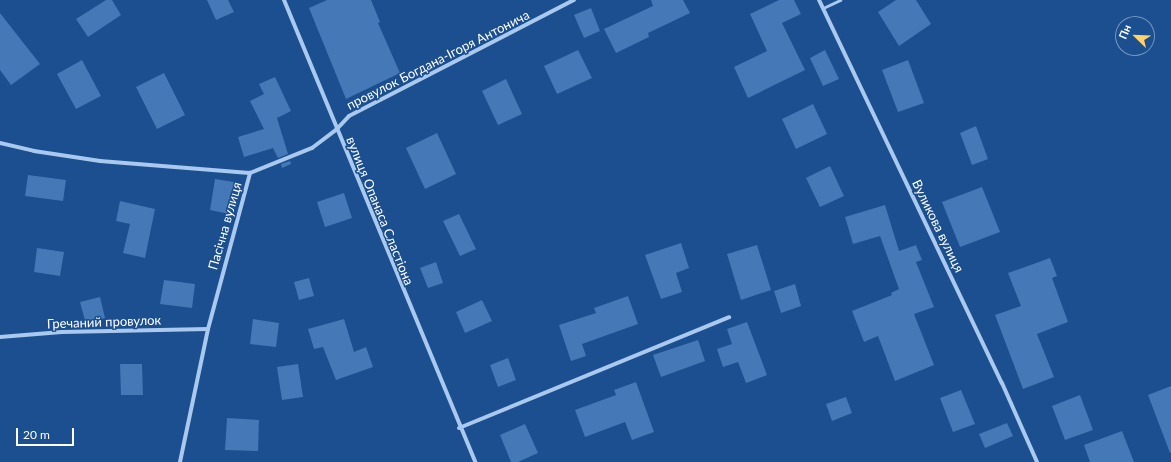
<!DOCTYPE html>
<meta charset="utf-8">
<style>
body{margin:0}
#map{position:relative;width:1171px;height:462px;overflow:hidden;background:#1b4f8f;font-family:Lato,sans-serif}
div>[style]{position:absolute}
.building>*{inset:0;background:#4478b7}
.lane>*{height:3px;margin:-1.5px;padding:0 1.5px;transform-origin:1.5px;border-radius:1.5px;background:#a9c9ee}
.street>*{height:4px;margin:-2px;padding:0 2px;transform-origin:2px;border-radius:2px;background:#a9c9ee}
span{translate:-50% -50%;white-space:nowrap;text-align:center;line-height:1.15;-webkit-text-stroke:3px #1b4f8f;paint-order:stroke}
.street-label{font-size:13px;color:#fff}
.north{position:absolute;left:1115px;top:16px;width:40px;height:40px;box-sizing:border-box;background:#1b4f8f;border:1px solid #7695bc;border-radius:50%;rotate:293deg;font-size:11px;font-weight:700;line-height:16px;text-align:center;color:#fff}
.north::after{content:'';display:block;margin:auto;width:14px;height:18px;background:#ffd166;clip-path:polygon(50% 0,100% 100%,50% 72%,0 100%)}
.scale{position:absolute;left:16px;top:428px;width:58px;height:18px;box-sizing:border-box;border:2px solid #fff;border-top:0;padding-left:5px;font-size:12px;line-height:14px;white-space:nowrap;color:#fff;-webkit-text-stroke:3px #1b4f8f;paint-order:stroke}
</style>
<div id="map">
<div class="building">
<div style="clip-path:polygon(106px 0,112px 0,121px 15px,88px 37px,76px 19px)"></div>
<div style="clip-path:polygon(207px 0,228px 0,234px 12px,216px 20px)"></div>
<div style="clip-path:polygon(327px 0,371px 0,380px 22px,378px 23px,400px 73px,346px 99px,309px 8px)"></div>
<div style="clip-path:polygon(651px 0,683px 0,690px 13px,648px 33px,649px 37px,616px 53px,604px 29px,653px 6px)"></div>
<div style="clip-path:polygon(779px 0,794px 0,801px 14px,782px 23px,805px 70px,748px 98px,734px 67px,767px 51px,750px 14px)"></div>
<div style="clip-path:polygon(896px 0,916px 0,931px 24px,899px 46px,878px 12px)"></div>
<div style="clip-path:polygon(591px 8px,600px 31px,584px 38px,574px 15px)"></div>
<div style="clip-path:polygon(0 13px,40px 64px,11px 85px,0 70px)"></div>
<div style="clip-path:polygon(578px 50px,592px 78px,557px 94px,544px 66px)"></div>
<div style="clip-path:polygon(825px 50px,839px 79px,823px 86px,810px 58px)"></div>
<div style="clip-path:polygon(82px 60px,101px 96px,76px 109px,57px 74px)"></div>
<div style="clip-path:polygon(908px 60px,924px 103px,898px 112px,882px 70px)"></div>
<div style="clip-path:polygon(164px 73px,185px 115px,157px 129px,136px 87px)"></div>
<div style="clip-path:polygon(275px 77px,291px 111px,277px 118px,288px 154px,278px 158px,273px 148px,244px 157px,238px 137px,264px 129px,250px 101px,264px 94px,259px 84px)"></div>
<div style="clip-path:polygon(506px 79px,522px 114px,498px 125px,482px 91px)"></div>
<div style="clip-path:polygon(813px 104px,827px 134px,796px 149px,782px 119px)"></div>
<div style="clip-path:polygon(976px 126px,988px 159px,972px 165px,960px 133px)"></div>
<div style="clip-path:polygon(437px 133px,456px 174px,425px 189px,406px 148px)"></div>
<div style="clip-path:polygon(290px 161px,291px 164px,282px 168px,281px 164px)"></div>
<div style="clip-path:polygon(830px 166px,844px 196px,820px 207px,806px 178px)"></div>
<div style="clip-path:polygon(28px 175px,66px 180px,63px 201px,25px 196px)"></div>
<div style="clip-path:polygon(215px 179px,234px 182px,229px 214px,210px 210px)"></div>
<div style="clip-path:polygon(982px 187px,1000px 232px,960px 247px,942px 202px)"></div>
<div style="clip-path:polygon(344px 193px,352px 218px,325px 227px,317px 202px)"></div>
<div style="clip-path:polygon(120px 201px,155px 209px,145px 258px,123px 253px,130px 224px,116px 221px)"></div>
<div style="clip-path:polygon(885px 205px,899px 251px,916px 245px,922px 260px,916px 262px,934px 307px,914px 314px,934px 365px,895px 381px,878px 336px,864px 342px,852px 311px,892px 295px,891px 293px,899px 289px,880px 236px,853px 244px,845px 217px)"></div>
<div style="clip-path:polygon(459px 214px,476px 249px,460px 256px,443px 221px)"></div>
<div style="clip-path:polygon(681px 243px,689px 268px,676px 273px,682px 292px,661px 299px,645px 255px)"></div>
<div style="clip-path:polygon(757px 245px,771px 290px,741px 300px,727px 254px)"></div>
<div style="clip-path:polygon(37px 248px,64px 252px,60px 276px,34px 272px)"></div>
<div style="clip-path:polygon(1050px 258px,1057px 276px,1052px 278px,1068px 322px,1037px 334px,1054px 377px,1023px 389px,995px 315px,1021px 306px,1008px 273px)"></div>
<div style="clip-path:polygon(436px 262px,443px 283px,428px 288px,420px 268px)"></div>
<div style="clip-path:polygon(309px 278px,314px 296px,299px 300px,294px 282px)"></div>
<div style="clip-path:polygon(164px 280px,195px 284px,192px 308px,160px 304px)"></div>
<div style="clip-path:polygon(795px 284px,801px 306px,781px 313px,774px 291px)"></div>
<div style="clip-path:polygon(628px 296px,638px 324px,582px 344px,586px 356px,571px 361px,559px 325px,596px 313px,594px 308px)"></div>
<div style="clip-path:polygon(100px 297px,105px 318px,86px 324px,80px 302px)"></div>
<div style="clip-path:polygon(482px 300px,492px 321px,465px 333px,456px 312px)"></div>
<div style="clip-path:polygon(253px 319px,279px 323px,276px 347px,250px 344px)"></div>
<div style="clip-path:polygon(344px 319px,354px 352px,366px 347px,373px 367px,336px 380px,323px 347px,314px 349px,308px 329px)"></div>
<div style="clip-path:polygon(747px 322px,767px 375px,746px 383px,738px 362px,723px 367px,717px 349px,732px 344px,727px 329px)"></div>
<div style="clip-path:polygon(698px 340px,705px 361px,661px 377px,653px 355px)"></div>
<div style="clip-path:polygon(508px 358px,516px 380px,498px 387px,490px 365px)"></div>
<div style="clip-path:polygon(120px 364px,142px 364px,143px 395px,121px 395px)"></div>
<div style="clip-path:polygon(298px 364px,303px 397px,282px 400px,277px 367px)"></div>
<div style="clip-path:polygon(636px 382px,654px 432px,632px 440px,625px 422px,585px 437px,575px 410px,616px 395px,614px 390px)"></div>
<div style="clip-path:polygon(1171px 386px,1171px 452px,1170px 453px,1148px 395px)"></div>
<div style="clip-path:polygon(961px 390px,975px 424px,953px 432px,940px 398px)"></div>
<div style="clip-path:polygon(1080px 395px,1093px 430px,1065px 440px,1052px 406px)"></div>
<div style="clip-path:polygon(846px 397px,852px 413px,832px 421px,826px 404px)"></div>
<div style="clip-path:polygon(227px 418px,259px 420px,258px 451px,225px 450px)"></div>
<div style="clip-path:polygon(1007px 423px,1013px 436px,985px 448px,979px 434px)"></div>
<div style="clip-path:polygon(525px 424px,538px 453px,518px 462px,511px 462px,500px 435px)"></div>
<div style="clip-path:polygon(1122px 431px,1134px 462px,1090px 462px,1084px 445px)"></div>
</div>
<div class="lane">
<div style="left:823px;top:8px;width:19px;rotate:-25deg"></div>
</div>
<div class="street">
<div style="left:284px;top:0;width:500px;rotate:67.5deg"></div>
<div style="left:819px;top:0;width:424px;rotate:64.5deg"></div>
<div style="left:1002px;top:383px;width:86px;rotate:66.1deg"></div>
<div style="left:0;top:143px;width:35px;rotate:13deg"></div>
<div style="left:34px;top:151px;width:67px;rotate:8.6deg"></div>
<div style="left:100px;top:161px;width:150px;rotate:4.6deg"></div>
<div style="left:250px;top:173px;width:67px;rotate:-22deg"></div>
<div style="left:312px;top:148px;width:30px;rotate:-37deg"></div>
<div style="left:336px;top:130px;width:19px;rotate:-47deg"></div>
<div style="left:349px;top:116px;width:253px;rotate:-27.3deg"></div>
<div style="left:0;top:337px;width:62px;rotate:-4.6deg"></div>
<div style="left:62px;top:332px;width:146px;rotate:-1.2deg"></div>
<div style="left:459px;top:428px;width:292px;rotate:-22.3deg"></div>
<div style="left:180px;top:462px;width:136px;rotate:-78.1deg"></div>
<div style="left:208px;top:329px;width:162px;rotate:-74.9deg"></div>
</div>
<div class="street-label">
<span style="left:438px;top:60px;rotate:-27deg">провулок Богдана-Ігоря Антонича</span>
<span style="left:380px;top:211px;rotate:68deg">вулиця Опанаса Сластіона</span>
<span style="left:225px;top:226px;rotate:-74deg">Пасічна вулиця</span>
<span style="left:938px;top:226px;rotate:64deg">Вуликова вулиця</span>
<span style="left:104px;top:322px;rotate:-2deg">Гречаний провулок</span>
</div>
<div class="north">Пн</div>
<div class="scale">20 m</div>
</div>
